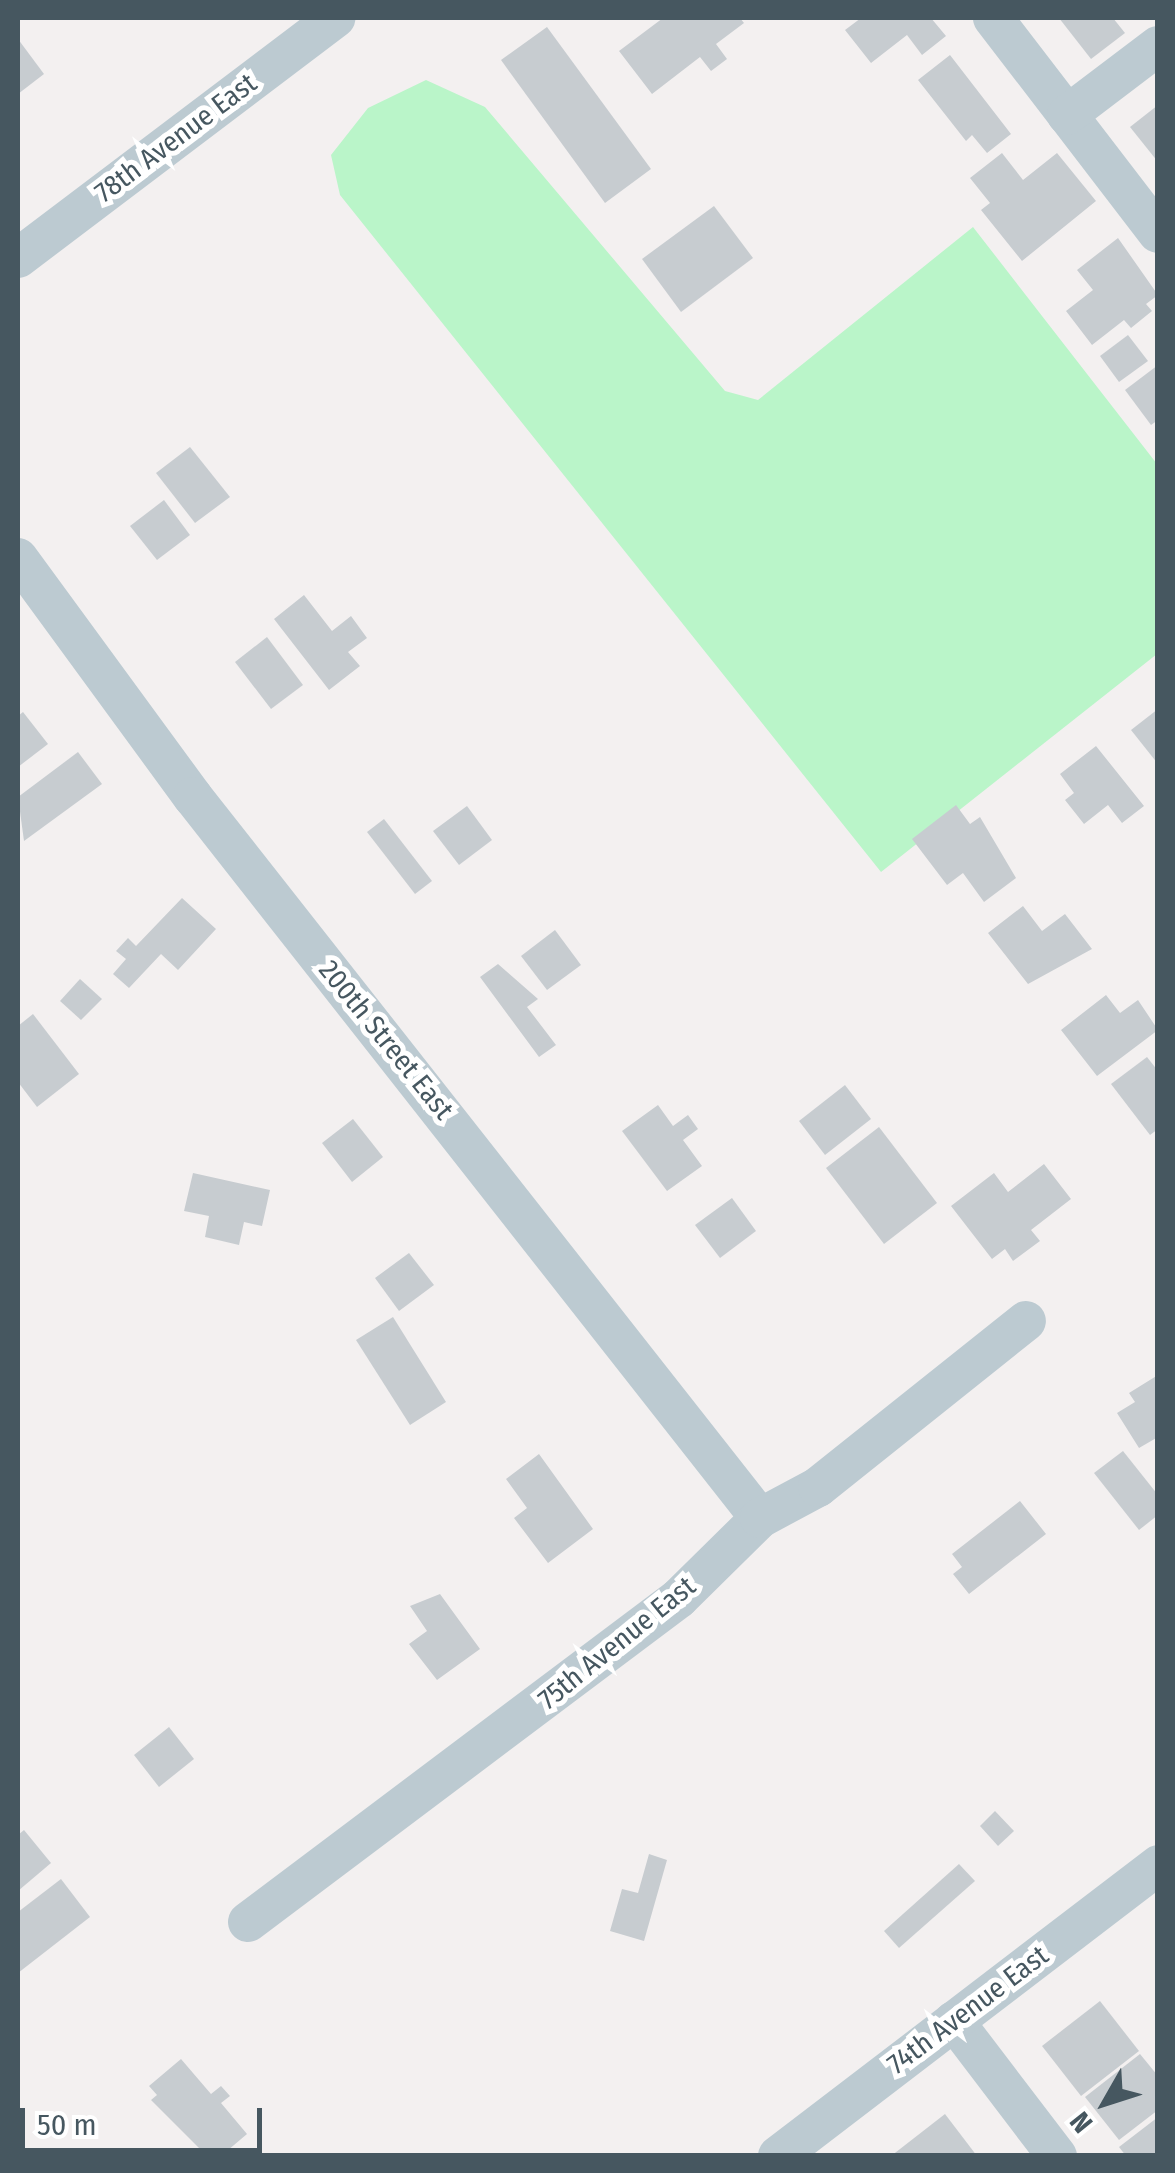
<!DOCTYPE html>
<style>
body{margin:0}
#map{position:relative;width:1175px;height:2173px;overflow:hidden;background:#f3f0f0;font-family:"Fira Sans Condensed",sans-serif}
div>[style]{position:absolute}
.green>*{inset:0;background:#baf5c9}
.building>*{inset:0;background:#c7ccd0}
.minor>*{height:40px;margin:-20px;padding:0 20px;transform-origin:20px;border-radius:20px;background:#bccad1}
span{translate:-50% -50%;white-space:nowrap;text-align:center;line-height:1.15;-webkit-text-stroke:10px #fff;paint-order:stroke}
.street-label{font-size:28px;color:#465760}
.frame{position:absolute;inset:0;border:20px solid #465760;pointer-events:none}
.north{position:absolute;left:1055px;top:2053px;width:100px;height:100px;-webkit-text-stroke:8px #fff;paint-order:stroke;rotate:231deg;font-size:28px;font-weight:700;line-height:40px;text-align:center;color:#465760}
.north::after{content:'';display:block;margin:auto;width:35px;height:45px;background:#465760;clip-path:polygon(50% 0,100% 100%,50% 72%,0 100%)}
.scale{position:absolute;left:20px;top:2108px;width:242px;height:45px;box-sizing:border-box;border:5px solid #465760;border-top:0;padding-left:12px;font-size:30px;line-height:35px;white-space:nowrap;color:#465760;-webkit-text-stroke:8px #fff;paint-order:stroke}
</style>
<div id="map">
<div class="green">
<div style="clip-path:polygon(426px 80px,485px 107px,725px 391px,758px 400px,973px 227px,1157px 464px,1157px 654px,881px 872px,340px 195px,331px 155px,368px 108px)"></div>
</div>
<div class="building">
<div style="clip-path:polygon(663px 18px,740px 18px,744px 23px,716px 44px,727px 59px,711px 71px,700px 57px,652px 94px,619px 51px)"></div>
<div style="clip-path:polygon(861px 18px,931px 18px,946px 36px,922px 55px,907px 35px,871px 63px,845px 30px)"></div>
<div style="clip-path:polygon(1059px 18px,1113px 18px,1125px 33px,1091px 59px)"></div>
<div style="clip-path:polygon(547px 27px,651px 169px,605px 203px,501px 60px)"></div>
<div style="clip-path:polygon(18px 39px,44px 74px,18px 94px)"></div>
<div style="clip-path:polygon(950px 55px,1011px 134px,987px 153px,972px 135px,966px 141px,918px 80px)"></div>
<div style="clip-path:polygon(1158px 105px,1158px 162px,1130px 127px)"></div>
<div style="clip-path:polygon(1002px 153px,1023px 180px,1057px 153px,1096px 201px,1022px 261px,981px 210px,990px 203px,970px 178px)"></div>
<div style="clip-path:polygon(714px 206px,753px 258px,681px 312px,642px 259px)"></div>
<div style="clip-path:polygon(1118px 238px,1158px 295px,1146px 304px,1152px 311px,1131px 328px,1124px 320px,1092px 345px,1066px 311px,1093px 290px,1077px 270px)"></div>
<div style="clip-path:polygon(1128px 335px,1148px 361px,1119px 382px,1100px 356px)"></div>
<div style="clip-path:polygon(1158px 365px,1158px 420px,1151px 425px,1125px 390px)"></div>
<div style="clip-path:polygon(190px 447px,230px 497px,195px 523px,156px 473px)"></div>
<div style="clip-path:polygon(164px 500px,190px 535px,157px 560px,130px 526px)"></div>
<div style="clip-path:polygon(304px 595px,332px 631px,351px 616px,367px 638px,348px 652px,360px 666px,329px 690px,274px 619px)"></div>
<div style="clip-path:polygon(267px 637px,303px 685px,271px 709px,235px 662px)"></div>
<div style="clip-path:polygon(1158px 709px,1158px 764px,1131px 730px)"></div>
<div style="clip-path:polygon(23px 712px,48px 744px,18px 767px,18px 716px)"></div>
<div style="clip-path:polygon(1096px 746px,1144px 806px,1122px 823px,1108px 805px,1084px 824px,1065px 800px,1074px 793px,1060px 774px)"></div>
<div style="clip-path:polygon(78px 752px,102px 784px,24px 841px,18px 797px)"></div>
<div style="clip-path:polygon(956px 805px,970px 824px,980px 817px,1016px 878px,984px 902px,963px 873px,947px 885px,912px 839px)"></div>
<div style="clip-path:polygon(467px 806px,492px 840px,459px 865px,433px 831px)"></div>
<div style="clip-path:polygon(384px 819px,432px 881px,415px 894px,367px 832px)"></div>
<div style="clip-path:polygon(182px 898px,216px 929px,178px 970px,161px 954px,129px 988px,113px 974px,126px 959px,116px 951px,128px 938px,136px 946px)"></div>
<div style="clip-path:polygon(1023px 906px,1042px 931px,1065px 914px,1092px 949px,1028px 984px,988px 933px)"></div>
<div style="clip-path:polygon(555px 930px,581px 965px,547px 990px,521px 956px)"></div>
<div style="clip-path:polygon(498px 964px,538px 999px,527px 1007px,556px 1045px,539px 1057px,480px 977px)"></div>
<div style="clip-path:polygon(80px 979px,102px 999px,81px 1020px,60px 1001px)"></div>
<div style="clip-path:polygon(1106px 995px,1120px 1013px,1138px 1000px,1158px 1030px,1097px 1076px,1061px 1030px)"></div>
<div style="clip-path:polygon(33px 1014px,79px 1074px,37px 1107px,18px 1082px,18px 1026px)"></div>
<div style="clip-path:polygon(1147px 1057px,1158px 1071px,1158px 1129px,1150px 1135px,1111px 1084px)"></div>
<div style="clip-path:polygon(845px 1085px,871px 1119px,825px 1155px,799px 1121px)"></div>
<div style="clip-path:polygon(658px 1105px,673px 1126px,688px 1115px,698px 1129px,683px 1140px,702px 1166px,667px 1191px,622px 1131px)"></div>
<div style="clip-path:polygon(353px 1119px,383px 1157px,352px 1182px,322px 1143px)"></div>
<div style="clip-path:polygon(879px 1127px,937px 1203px,884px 1244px,826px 1168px)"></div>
<div style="clip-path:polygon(1044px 1164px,1071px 1199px,1031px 1230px,1040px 1241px,1013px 1261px,1005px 1249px,992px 1259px,951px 1206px,994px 1173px,1008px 1192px)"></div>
<div style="clip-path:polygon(193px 1173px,270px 1190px,262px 1226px,244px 1222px,239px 1245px,205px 1237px,209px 1216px,184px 1211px)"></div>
<div style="clip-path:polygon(732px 1198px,756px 1231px,720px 1258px,695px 1225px)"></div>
<div style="clip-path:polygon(409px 1253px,434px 1285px,399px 1311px,375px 1278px)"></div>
<div style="clip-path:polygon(393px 1317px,446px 1402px,410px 1425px,356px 1340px)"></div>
<div style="clip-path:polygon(1158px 1375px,1158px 1437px,1139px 1448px,1117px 1413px,1135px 1402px,1129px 1393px)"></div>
<div style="clip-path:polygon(1123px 1451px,1158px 1495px,1158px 1515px,1139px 1530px,1094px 1473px)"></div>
<div style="clip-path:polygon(539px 1454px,593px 1529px,548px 1563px,514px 1518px,527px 1508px,506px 1479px)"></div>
<div style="clip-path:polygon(1020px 1501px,1046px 1534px,969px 1594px,953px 1574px,962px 1567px,952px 1554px)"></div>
<div style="clip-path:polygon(440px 1594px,480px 1649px,437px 1680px,409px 1644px,427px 1631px,410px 1606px)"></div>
<div style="clip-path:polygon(169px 1727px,194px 1759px,159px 1787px,134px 1755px)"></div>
<div style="clip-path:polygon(995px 1811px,1014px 1831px,998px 1846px,980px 1826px)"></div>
<div style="clip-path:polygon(24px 1830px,51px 1863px,18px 1891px,18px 1835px)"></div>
<div style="clip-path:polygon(649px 1854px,667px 1860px,644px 1941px,610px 1931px,622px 1889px,638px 1893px)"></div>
<div style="clip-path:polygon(959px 1864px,975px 1881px,899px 1948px,884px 1931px)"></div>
<div style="clip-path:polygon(61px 1879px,90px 1917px,18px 1973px,18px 1912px)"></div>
<div style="clip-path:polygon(1100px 2001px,1139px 2051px,1081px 2096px,1042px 2046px)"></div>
<div style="clip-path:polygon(1140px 2054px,1158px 2076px,1158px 2110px,1119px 2140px,1085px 2097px)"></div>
<div style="clip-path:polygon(181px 2059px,211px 2094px,221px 2086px,230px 2096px,221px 2103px,247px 2134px,221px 2156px,207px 2156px,151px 2100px,157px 2095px,149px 2086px)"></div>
<div style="clip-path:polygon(945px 2114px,977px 2156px,891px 2156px)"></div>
<div style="clip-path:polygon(1158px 2117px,1158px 2156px,1126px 2156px,1119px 2147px)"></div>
</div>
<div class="minor">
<div style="left:993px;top:18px;width:271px;rotate:52.5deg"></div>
<div style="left:1067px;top:115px;width:114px;rotate:-37.2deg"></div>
<div style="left:18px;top:258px;width:398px;rotate:-37.1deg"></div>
<div style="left:18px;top:558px;width:296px;rotate:53.8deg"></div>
<div style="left:193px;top:797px;width:917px;rotate:51.82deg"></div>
<div style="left:248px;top:1922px;width:539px;rotate:-36.93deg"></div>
<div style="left:679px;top:1598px;width:114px;rotate:-44.6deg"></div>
<div style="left:760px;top:1518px;width:66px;rotate:-28.1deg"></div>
<div style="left:818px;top:1487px;width:266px;rotate:-38.6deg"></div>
<div style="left:954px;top:2021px;width:170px;rotate:52.7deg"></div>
<div style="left:778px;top:2156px;width:479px;rotate:-37.4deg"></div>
</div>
<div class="street-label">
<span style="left:176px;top:138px;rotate:-37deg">78th Avenue East</span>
<span style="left:386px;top:1040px;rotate:51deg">200th Street East</span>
<span style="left:617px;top:1643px;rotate:-39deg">75th Avenue East</span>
<span style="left:968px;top:2010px;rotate:-37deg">74th Avenue East</span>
</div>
<div class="frame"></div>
<div class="north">N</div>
<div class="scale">50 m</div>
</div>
